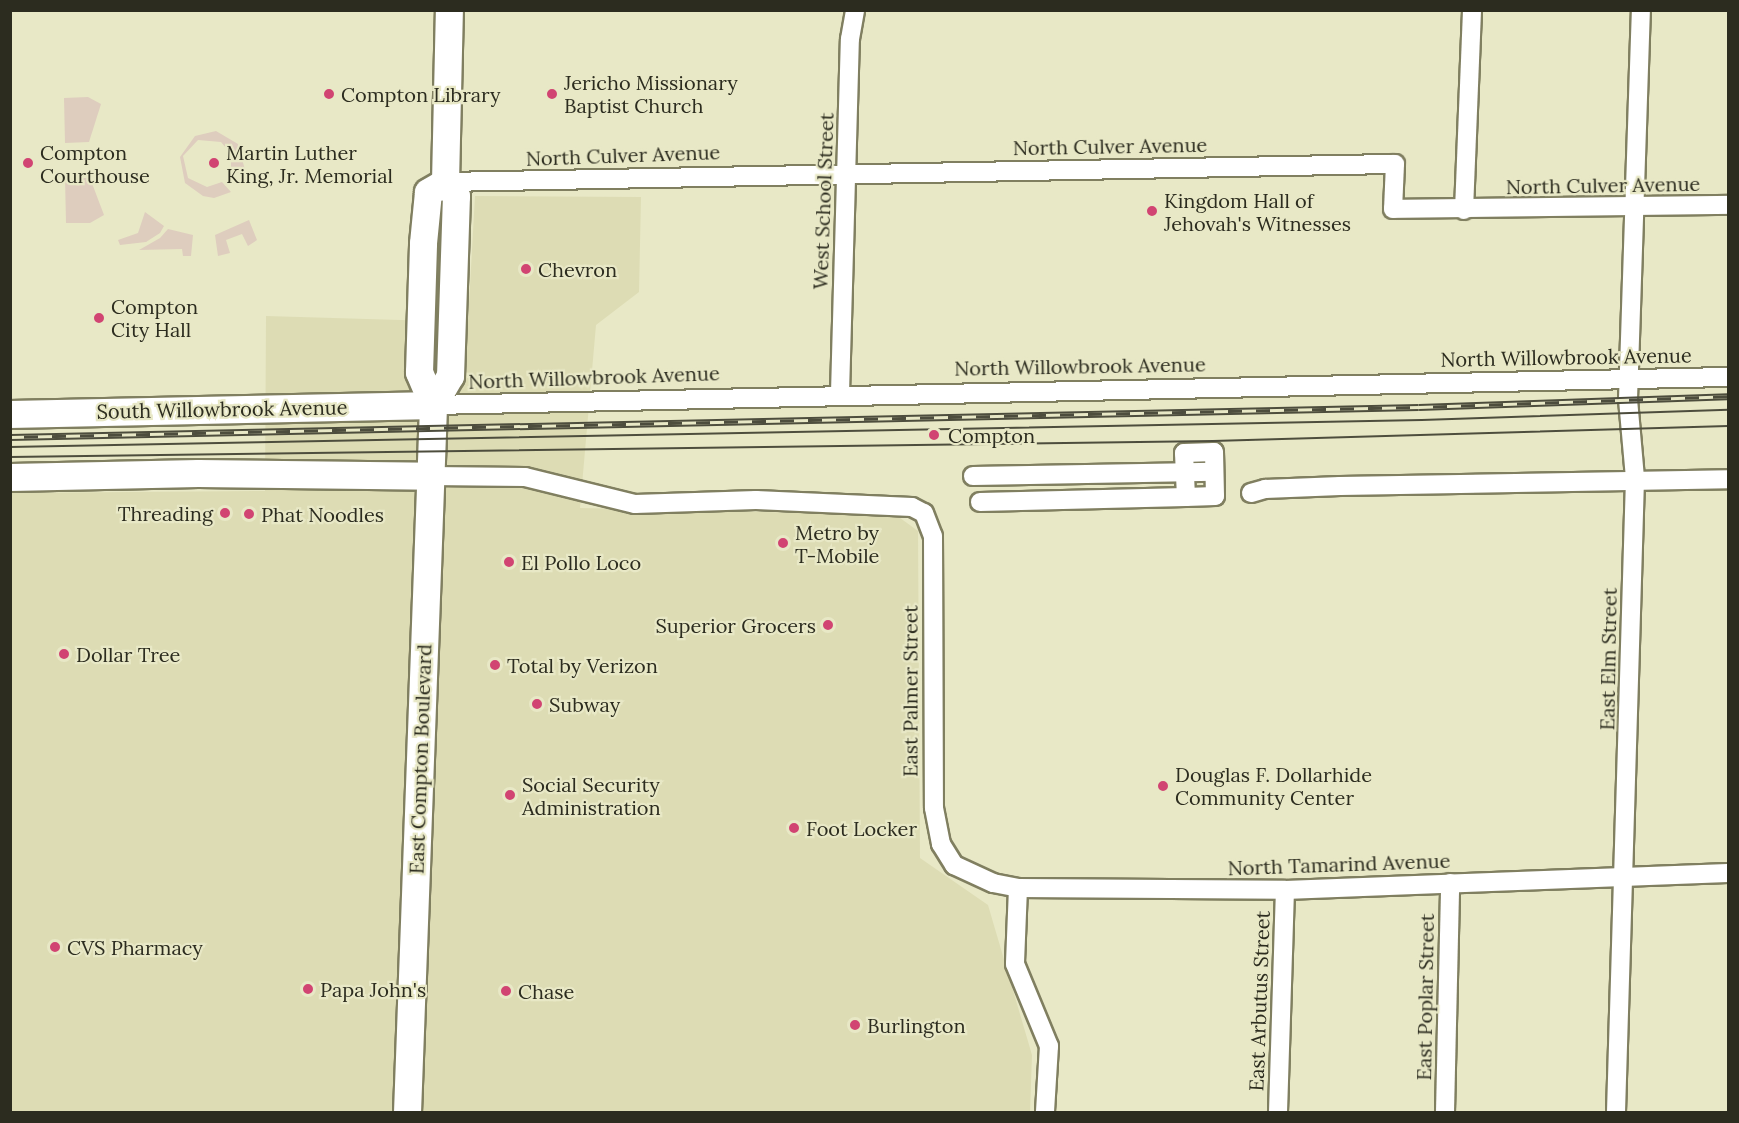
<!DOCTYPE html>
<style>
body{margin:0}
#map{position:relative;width:1739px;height:1123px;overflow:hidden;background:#e8e8c6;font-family:Lora,serif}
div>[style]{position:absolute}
.built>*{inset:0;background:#dddcb4}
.green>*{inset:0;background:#decdbe}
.roads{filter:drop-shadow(2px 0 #807f60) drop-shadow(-2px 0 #807f60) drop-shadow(0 2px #807f60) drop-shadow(0 -2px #807f60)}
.street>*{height:18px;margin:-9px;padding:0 9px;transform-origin:9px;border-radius:9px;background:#fff}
.secondary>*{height:27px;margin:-13.5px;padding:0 13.5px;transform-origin:13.5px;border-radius:13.5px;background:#fff}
.tram>*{height:1.5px;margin:-0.75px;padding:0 0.75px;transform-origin:0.75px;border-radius:0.75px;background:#4d4d3d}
.rail>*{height:7px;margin-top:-3.5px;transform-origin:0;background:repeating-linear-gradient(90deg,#e8e8c6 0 14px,#4d4d3d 0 28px);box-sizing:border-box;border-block:2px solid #4d4d3d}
.dots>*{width:16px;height:16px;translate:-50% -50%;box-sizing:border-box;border:3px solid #e8e8c6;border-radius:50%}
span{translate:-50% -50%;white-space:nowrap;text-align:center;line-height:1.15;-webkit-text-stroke:4.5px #e8e8c6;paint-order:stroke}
.poi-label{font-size:20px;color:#2c2c1f}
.left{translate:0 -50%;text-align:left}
.right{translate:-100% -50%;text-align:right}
.street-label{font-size:20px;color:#2c2c1f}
.frame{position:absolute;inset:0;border:12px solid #2c2c1f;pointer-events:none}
</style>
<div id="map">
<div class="built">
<div style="clip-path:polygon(475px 196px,641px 197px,639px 292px,596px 325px,580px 508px,896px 515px,918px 531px,920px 858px,988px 905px,1032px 1055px,1030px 1112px,11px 1112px,10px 493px,265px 491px,266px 316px,468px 322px)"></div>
</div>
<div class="green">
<div style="clip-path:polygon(88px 97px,101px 104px,89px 142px,65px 143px,64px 98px)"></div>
<div style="clip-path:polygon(216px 131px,238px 144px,245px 170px,243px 175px,231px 170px,231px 154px,221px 142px,198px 140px,183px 156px,188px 178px,207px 187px,222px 182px,231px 192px,214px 198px,203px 196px,185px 183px,180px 157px,195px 136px)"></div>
<div style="clip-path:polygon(65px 178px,90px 178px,104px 215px,90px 223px,66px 223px)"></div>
<div style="clip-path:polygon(145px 212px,164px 226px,160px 233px,146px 242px,120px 245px,118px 240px,138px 233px)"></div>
<div style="clip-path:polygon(249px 220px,257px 240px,248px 246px,242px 234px,226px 240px,230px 253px,218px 256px,215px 235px)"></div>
<div style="clip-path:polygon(168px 229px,193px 235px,191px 256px,183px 256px,182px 249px,139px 250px,160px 238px)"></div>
</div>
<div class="roads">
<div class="street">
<div style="left:445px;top:182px;width:950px;rotate:-1.09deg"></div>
<div style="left:1395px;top:164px;width:45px;rotate:92.5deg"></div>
<div style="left:1393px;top:209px;width:335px;rotate:-0.7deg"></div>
<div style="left:1464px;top:210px;width:200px;rotate:-87.7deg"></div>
<div style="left:840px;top:393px;width:354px;rotate:-88.4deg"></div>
<div style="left:850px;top:39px;width:29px;rotate:-80deg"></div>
<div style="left:433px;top:405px;width:1295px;rotate:-1.24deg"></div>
<div style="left:431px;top:476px;width:94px;rotate:0.6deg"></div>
<div style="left:525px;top:477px;width:113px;rotate:13.8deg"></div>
<div style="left:635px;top:504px;width:121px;rotate:-1.9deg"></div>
<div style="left:756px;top:500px;width:156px;rotate:2.6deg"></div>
<div style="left:912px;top:507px;width:13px;rotate:27deg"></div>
<div style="left:924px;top:513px;width:25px;rotate:69deg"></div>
<div style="left:933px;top:536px;width:272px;rotate:89.8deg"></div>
<div style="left:934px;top:808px;width:37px;rotate:79deg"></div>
<div style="left:941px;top:844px;width:25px;rotate:58deg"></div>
<div style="left:954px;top:865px;width:43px;rotate:24.8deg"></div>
<div style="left:993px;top:883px;width:25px;rotate:11deg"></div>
<div style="left:1018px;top:888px;width:267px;rotate:0.4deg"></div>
<div style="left:1285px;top:890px;width:443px;rotate:-2.2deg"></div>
<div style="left:973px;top:476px;width:241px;rotate:-1deg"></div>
<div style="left:1251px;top:493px;width:15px;rotate:-16deg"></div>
<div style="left:1265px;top:489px;width:75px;rotate:-2.3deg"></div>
<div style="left:1340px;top:486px;width:388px;rotate:-1deg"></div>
<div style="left:980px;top:502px;width:206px;rotate:-1.4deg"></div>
<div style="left:1186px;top:497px;width:29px;rotate:-2deg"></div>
<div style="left:1215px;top:496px;width:44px;rotate:-91.3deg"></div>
<div style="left:1214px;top:452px;width:30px;rotate:178deg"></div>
<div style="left:1184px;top:453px;width:44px;rotate:87.4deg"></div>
<div style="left:1018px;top:888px;width:76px;rotate:92.3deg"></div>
<div style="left:1015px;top:964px;width:89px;rotate:67.5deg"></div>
<div style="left:1049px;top:1046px;width:66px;rotate:93.5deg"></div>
<div style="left:1278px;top:1112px;width:222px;rotate:-88.2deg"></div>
<div style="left:1445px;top:1112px;width:229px;rotate:-88.7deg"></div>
<div style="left:1616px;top:1112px;width:634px;rotate:-88.28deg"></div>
<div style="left:1635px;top:478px;width:79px;rotate:-95.1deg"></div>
<div style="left:1628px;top:399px;width:389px;rotate:-88.1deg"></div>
</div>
<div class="secondary">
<div style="left:433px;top:405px;width:34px;rotate:-60deg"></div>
<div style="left:450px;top:376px;width:180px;rotate:-88.1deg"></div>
<div style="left:456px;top:196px;width:18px;rotate:-128deg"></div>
<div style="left:445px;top:182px;width:172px;rotate:-88.7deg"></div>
<div style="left:10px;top:414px;width:423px;rotate:-1.2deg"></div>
<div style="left:10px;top:477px;width:188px;rotate:-1.2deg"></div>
<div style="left:198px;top:473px;width:233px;rotate:0.7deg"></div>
<div style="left:407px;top:1112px;width:707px;rotate:-87.89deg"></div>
<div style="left:433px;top:405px;width:36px;rotate:-113deg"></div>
<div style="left:419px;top:372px;width:129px;rotate:-88.2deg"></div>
<div style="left:423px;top:243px;width:51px;rotate:-84.4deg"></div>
<div style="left:428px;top:192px;width:20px;rotate:-30deg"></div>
</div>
</div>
<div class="tram">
<div style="left:10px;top:447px;width:1412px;rotate:-1.1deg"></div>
<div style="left:1422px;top:420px;width:306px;rotate:-1.9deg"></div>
<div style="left:10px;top:457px;width:1203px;rotate:-0.76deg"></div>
<div style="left:1213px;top:441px;width:515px;rotate:-1.67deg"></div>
</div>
<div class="rail">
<div style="left:10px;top:437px;width:1409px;rotate:-1.22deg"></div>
<div style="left:1419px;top:407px;width:309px;rotate:-2deg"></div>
</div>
<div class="dots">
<div style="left:329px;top:94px;background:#d14472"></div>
<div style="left:552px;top:94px;background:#d14472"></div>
<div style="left:28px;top:163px;background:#d14472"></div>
<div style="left:214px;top:163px;background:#d14472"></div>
<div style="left:1152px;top:211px;background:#d14472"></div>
<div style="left:526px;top:269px;background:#d14472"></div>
<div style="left:99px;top:318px;background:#d14472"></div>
<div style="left:934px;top:435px;background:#d14472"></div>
<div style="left:225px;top:513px;background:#d14472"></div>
<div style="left:249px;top:514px;background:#d14472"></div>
<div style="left:783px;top:543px;background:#d14472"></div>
<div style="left:509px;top:562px;background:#d14472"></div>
<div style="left:828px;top:625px;background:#d14472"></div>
<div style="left:64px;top:654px;background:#d14472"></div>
<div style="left:495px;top:665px;background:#d14472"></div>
<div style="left:537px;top:704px;background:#d14472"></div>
<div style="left:1163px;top:786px;background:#d14472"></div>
<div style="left:510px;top:795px;background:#d14472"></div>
<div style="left:794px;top:828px;background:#d14472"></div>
<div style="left:55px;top:947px;background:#d14472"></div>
<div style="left:308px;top:989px;background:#d14472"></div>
<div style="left:506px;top:991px;background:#d14472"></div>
<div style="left:855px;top:1025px;background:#d14472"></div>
</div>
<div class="poi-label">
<span class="left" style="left:564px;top:94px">Jericho Missionary<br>Baptist Church</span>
<span class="left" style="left:341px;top:94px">Compton Library</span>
<span class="left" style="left:40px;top:164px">Compton<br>Courthouse</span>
<span class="left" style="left:226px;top:164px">Martin Luther<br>King, Jr. Memorial</span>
<span class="left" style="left:1164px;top:212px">Kingdom Hall of<br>Jehovah's Witnesses</span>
<span class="left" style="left:538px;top:269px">Chevron</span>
<span class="left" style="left:111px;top:318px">Compton<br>City Hall</span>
<span class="left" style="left:948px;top:435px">Compton</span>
<span class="right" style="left:213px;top:513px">Threading</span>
<span class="left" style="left:261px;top:514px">Phat Noodles</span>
<span class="left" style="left:795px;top:544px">Metro by<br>T-Mobile</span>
<span class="left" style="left:521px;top:562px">El Pollo Loco</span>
<span class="right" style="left:816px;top:625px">Superior Grocers</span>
<span class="left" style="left:76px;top:654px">Dollar Tree</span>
<span class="left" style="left:507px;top:665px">Total by Verizon</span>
<span class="left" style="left:549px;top:704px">Subway</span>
<span class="left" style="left:1175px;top:786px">Douglas F. Dollarhide<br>Community Center</span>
<span class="left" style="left:522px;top:796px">Social Security<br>Administration</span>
<span class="left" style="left:806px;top:828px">Foot Locker</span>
<span class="left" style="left:67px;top:947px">CVS Pharmacy</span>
<span class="left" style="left:320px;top:989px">Papa John's</span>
<span class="left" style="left:518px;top:991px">Chase</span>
<span class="left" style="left:867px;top:1025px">Burlington</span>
</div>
<div class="street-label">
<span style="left:1110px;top:146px;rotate:-1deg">North Culver Avenue</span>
<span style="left:623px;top:155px;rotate:-2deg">North Culver Avenue</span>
<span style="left:1603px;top:185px;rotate:-1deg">North Culver Avenue</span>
<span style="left:823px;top:201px;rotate:-88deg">West School Street</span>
<span style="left:1566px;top:357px;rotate:-1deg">North Willowbrook Avenue</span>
<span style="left:1080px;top:366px;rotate:-1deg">North Willowbrook Avenue</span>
<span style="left:594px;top:377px;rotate:-2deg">North Willowbrook Avenue</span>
<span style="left:222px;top:409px;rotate:-1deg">South Willowbrook Avenue</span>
<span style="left:1608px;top:659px;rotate:-89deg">East Elm Street</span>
<span style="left:910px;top:691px;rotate:-90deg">East Palmer Street</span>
<span style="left:420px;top:759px;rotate:-88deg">East Compton Boulevard</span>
<span style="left:1339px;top:864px;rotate:-2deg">North Tamarind Avenue</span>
<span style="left:1425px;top:997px;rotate:-89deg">East Poplar Street</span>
<span style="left:1259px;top:1001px;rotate:-88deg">East Arbutus Street</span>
</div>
<div class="frame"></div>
</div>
